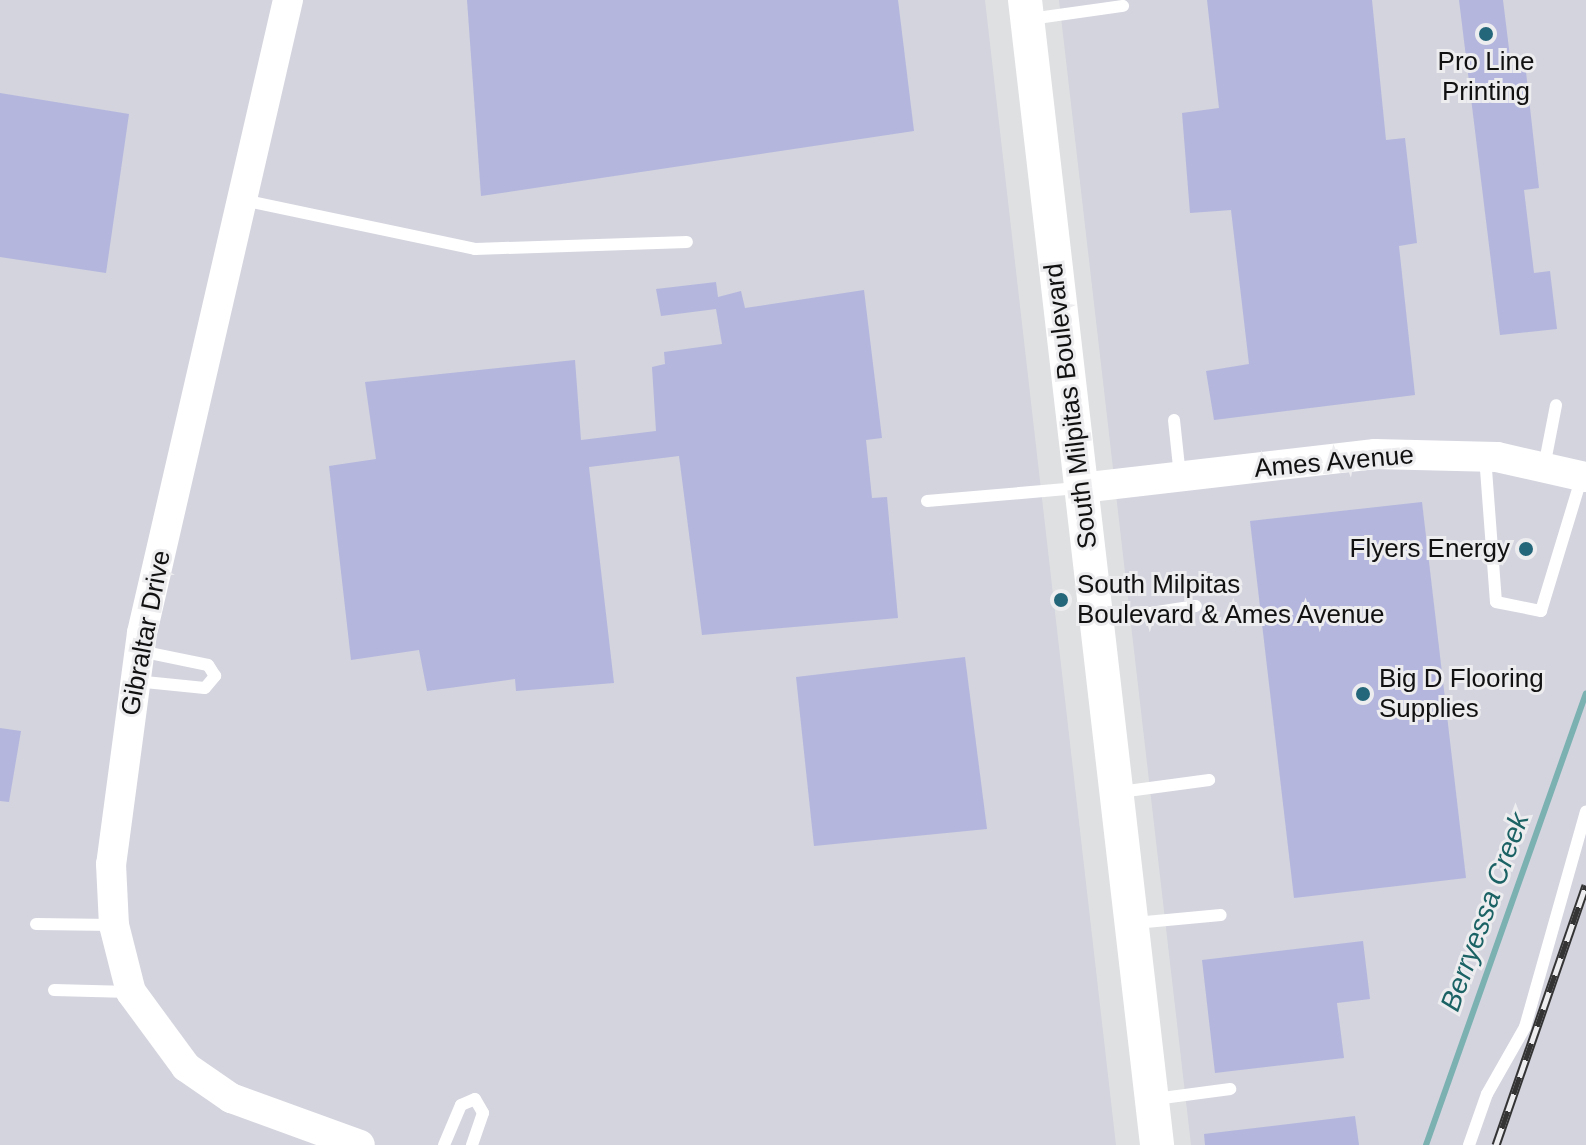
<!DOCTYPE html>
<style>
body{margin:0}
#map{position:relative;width:1586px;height:1145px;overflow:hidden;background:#dfe0e2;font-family:Arial,sans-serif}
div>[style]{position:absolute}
.built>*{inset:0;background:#d3d4de}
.stream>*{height:6px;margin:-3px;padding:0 3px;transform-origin:3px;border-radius:3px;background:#7cb1b2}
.building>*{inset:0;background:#b4b6dd}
.service>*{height:12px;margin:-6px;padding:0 6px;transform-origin:6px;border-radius:6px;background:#fff}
.tertiary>*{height:30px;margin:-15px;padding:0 15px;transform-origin:15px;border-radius:15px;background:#fff}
.secondary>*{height:34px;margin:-17px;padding:0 17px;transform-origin:17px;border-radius:17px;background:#fff}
.rail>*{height:9px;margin-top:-4.5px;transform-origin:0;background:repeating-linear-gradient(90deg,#ededf0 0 18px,#343435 0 36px);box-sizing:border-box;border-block:2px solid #343435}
.dots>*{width:22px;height:22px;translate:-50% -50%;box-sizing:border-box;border:4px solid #ededf0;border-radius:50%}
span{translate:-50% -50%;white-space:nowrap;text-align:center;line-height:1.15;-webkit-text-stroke:6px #ededf0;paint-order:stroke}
.poi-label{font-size:26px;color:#111112}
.right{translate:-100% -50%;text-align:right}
.left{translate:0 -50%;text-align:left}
.street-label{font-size:26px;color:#111112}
.water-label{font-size:28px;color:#1a6264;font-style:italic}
</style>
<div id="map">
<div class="built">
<div style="clip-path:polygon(0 0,985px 0,1116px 1145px,0 1145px)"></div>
<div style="clip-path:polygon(1059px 0,1586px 0,1586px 1145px,1191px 1145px)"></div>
</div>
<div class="stream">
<div style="left:1426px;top:1145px;width:479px;rotate:-70.5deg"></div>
</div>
<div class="building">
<div style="clip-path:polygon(467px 0,898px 0,914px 131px,481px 196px)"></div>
<div style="clip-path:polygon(1207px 0,1372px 0,1386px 140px,1405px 138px,1417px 243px,1399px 246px,1415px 395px,1214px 420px,1206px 371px,1249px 364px,1231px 210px,1190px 213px,1182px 113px,1219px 108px)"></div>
<div style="clip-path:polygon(1459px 0,1503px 0,1511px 65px,1525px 63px,1539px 188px,1524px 190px,1534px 273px,1550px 271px,1557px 329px,1500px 335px)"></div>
<div style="clip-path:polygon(0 93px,129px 114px,106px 273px,0 257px)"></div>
<div style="clip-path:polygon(716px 282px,718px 297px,741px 291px,745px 308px,864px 290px,882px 438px,866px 440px,872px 498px,887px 497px,898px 618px,702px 635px,679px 456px,589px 467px,614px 683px,516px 691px,515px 679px,427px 691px,419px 650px,351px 660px,329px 466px,376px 459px,365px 382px,575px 360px,581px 440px,656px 431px,652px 367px,665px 364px,664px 352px,722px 344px,716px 309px,661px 316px,656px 289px)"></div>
<div style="clip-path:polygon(1422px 502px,1466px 878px,1294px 898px,1250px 521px)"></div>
<div style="clip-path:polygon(965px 657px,987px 829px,814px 846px,796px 677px)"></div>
<div style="clip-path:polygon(0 728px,21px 731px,9px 802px,0 801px)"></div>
<div style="clip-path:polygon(1363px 941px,1370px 999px,1337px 1003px,1344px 1058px,1215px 1073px,1202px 960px)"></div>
<div style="clip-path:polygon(1355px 1116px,1359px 1145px,1205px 1145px,1204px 1134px)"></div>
</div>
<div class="service">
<div style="left:1030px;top:19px;width:94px;rotate:-8deg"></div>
<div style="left:243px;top:200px;width:237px;rotate:11.9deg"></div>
<div style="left:475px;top:249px;width:212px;rotate:-1.9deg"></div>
<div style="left:1174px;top:420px;width:56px;rotate:83.9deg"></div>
<div style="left:1485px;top:456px;width:146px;rotate:85.7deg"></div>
<div style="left:1496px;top:602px;width:46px;rotate:11.3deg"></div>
<div style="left:1541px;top:611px;width:141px;rotate:-73.1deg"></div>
<div style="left:1544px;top:467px;width:63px;rotate:-79deg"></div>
<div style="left:927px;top:501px;width:154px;rotate:-4.9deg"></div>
<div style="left:1099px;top:621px;width:98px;rotate:-8.8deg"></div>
<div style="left:135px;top:681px;width:70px;rotate:5.7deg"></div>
<div style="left:205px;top:688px;width:16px;rotate:-50deg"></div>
<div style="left:215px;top:676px;width:13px;rotate:-122deg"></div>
<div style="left:208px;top:665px;width:69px;rotate:-168.4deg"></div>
<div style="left:1120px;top:792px;width:90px;rotate:-7.7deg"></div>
<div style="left:1135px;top:923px;width:86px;rotate:-5.3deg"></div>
<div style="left:36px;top:924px;width:78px;rotate:0.7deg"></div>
<div style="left:54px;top:990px;width:76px;rotate:1.5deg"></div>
<div style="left:1155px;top:1099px;width:76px;rotate:-7.6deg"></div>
<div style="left:444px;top:1145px;width:43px;rotate:-67deg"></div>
<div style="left:461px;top:1105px;width:15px;rotate:-23deg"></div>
<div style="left:475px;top:1099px;width:16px;rotate:60deg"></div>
<div style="left:483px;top:1113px;width:34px;rotate:109deg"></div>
<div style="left:1469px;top:1145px;width:54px;rotate:-70.6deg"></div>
<div style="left:1487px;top:1094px;width:77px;rotate:-60.4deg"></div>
<div style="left:1525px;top:1027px;width:224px;rotate:-74.2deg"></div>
</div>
<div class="tertiary">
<div style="left:288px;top:0;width:650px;rotate:102.99deg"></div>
<div style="left:142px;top:633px;width:233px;rotate:97.6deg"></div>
<div style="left:111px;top:864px;width:61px;rotate:87.2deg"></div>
<div style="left:114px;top:925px;width:69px;rotate:75.8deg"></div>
<div style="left:131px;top:992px;width:93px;rotate:53.7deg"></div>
<div style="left:186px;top:1067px;width:55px;rotate:34.6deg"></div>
<div style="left:231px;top:1098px;width:137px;rotate:20deg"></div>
<div style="left:1081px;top:488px;width:296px;rotate:-6.6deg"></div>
<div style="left:1375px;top:454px;width:122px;rotate:1.4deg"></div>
<div style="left:1497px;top:457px;width:91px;rotate:12.7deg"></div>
</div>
<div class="secondary">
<div style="left:1025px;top:0;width:1153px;rotate:83.42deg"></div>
</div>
<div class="rail">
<div style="left:1496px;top:1145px;width:275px;rotate:-70.9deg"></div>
</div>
<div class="dots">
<div style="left:1486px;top:34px;background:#25677a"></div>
<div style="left:1526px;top:549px;background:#25677a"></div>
<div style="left:1061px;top:600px;background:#25677a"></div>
<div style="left:1363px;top:694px;background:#25677a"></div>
</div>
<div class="poi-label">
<span style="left:1486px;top:77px">Pro Line<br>Printing</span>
<span class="right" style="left:1510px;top:549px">Flyers Energy</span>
<span class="left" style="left:1077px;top:600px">South Milpitas<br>Boulevard &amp; Ames Avenue</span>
<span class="left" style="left:1379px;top:694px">Big D Flooring<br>Supplies</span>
</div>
<div class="street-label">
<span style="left:1071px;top:406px;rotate:-97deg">South Milpitas Boulevard</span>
<span style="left:1334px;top:462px;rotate:-5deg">Ames Avenue</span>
<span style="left:146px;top:633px;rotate:-79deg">Gibraltar Drive</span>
</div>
<div class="water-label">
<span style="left:1485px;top:912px;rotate:-70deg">Berryessa Creek</span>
</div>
</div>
